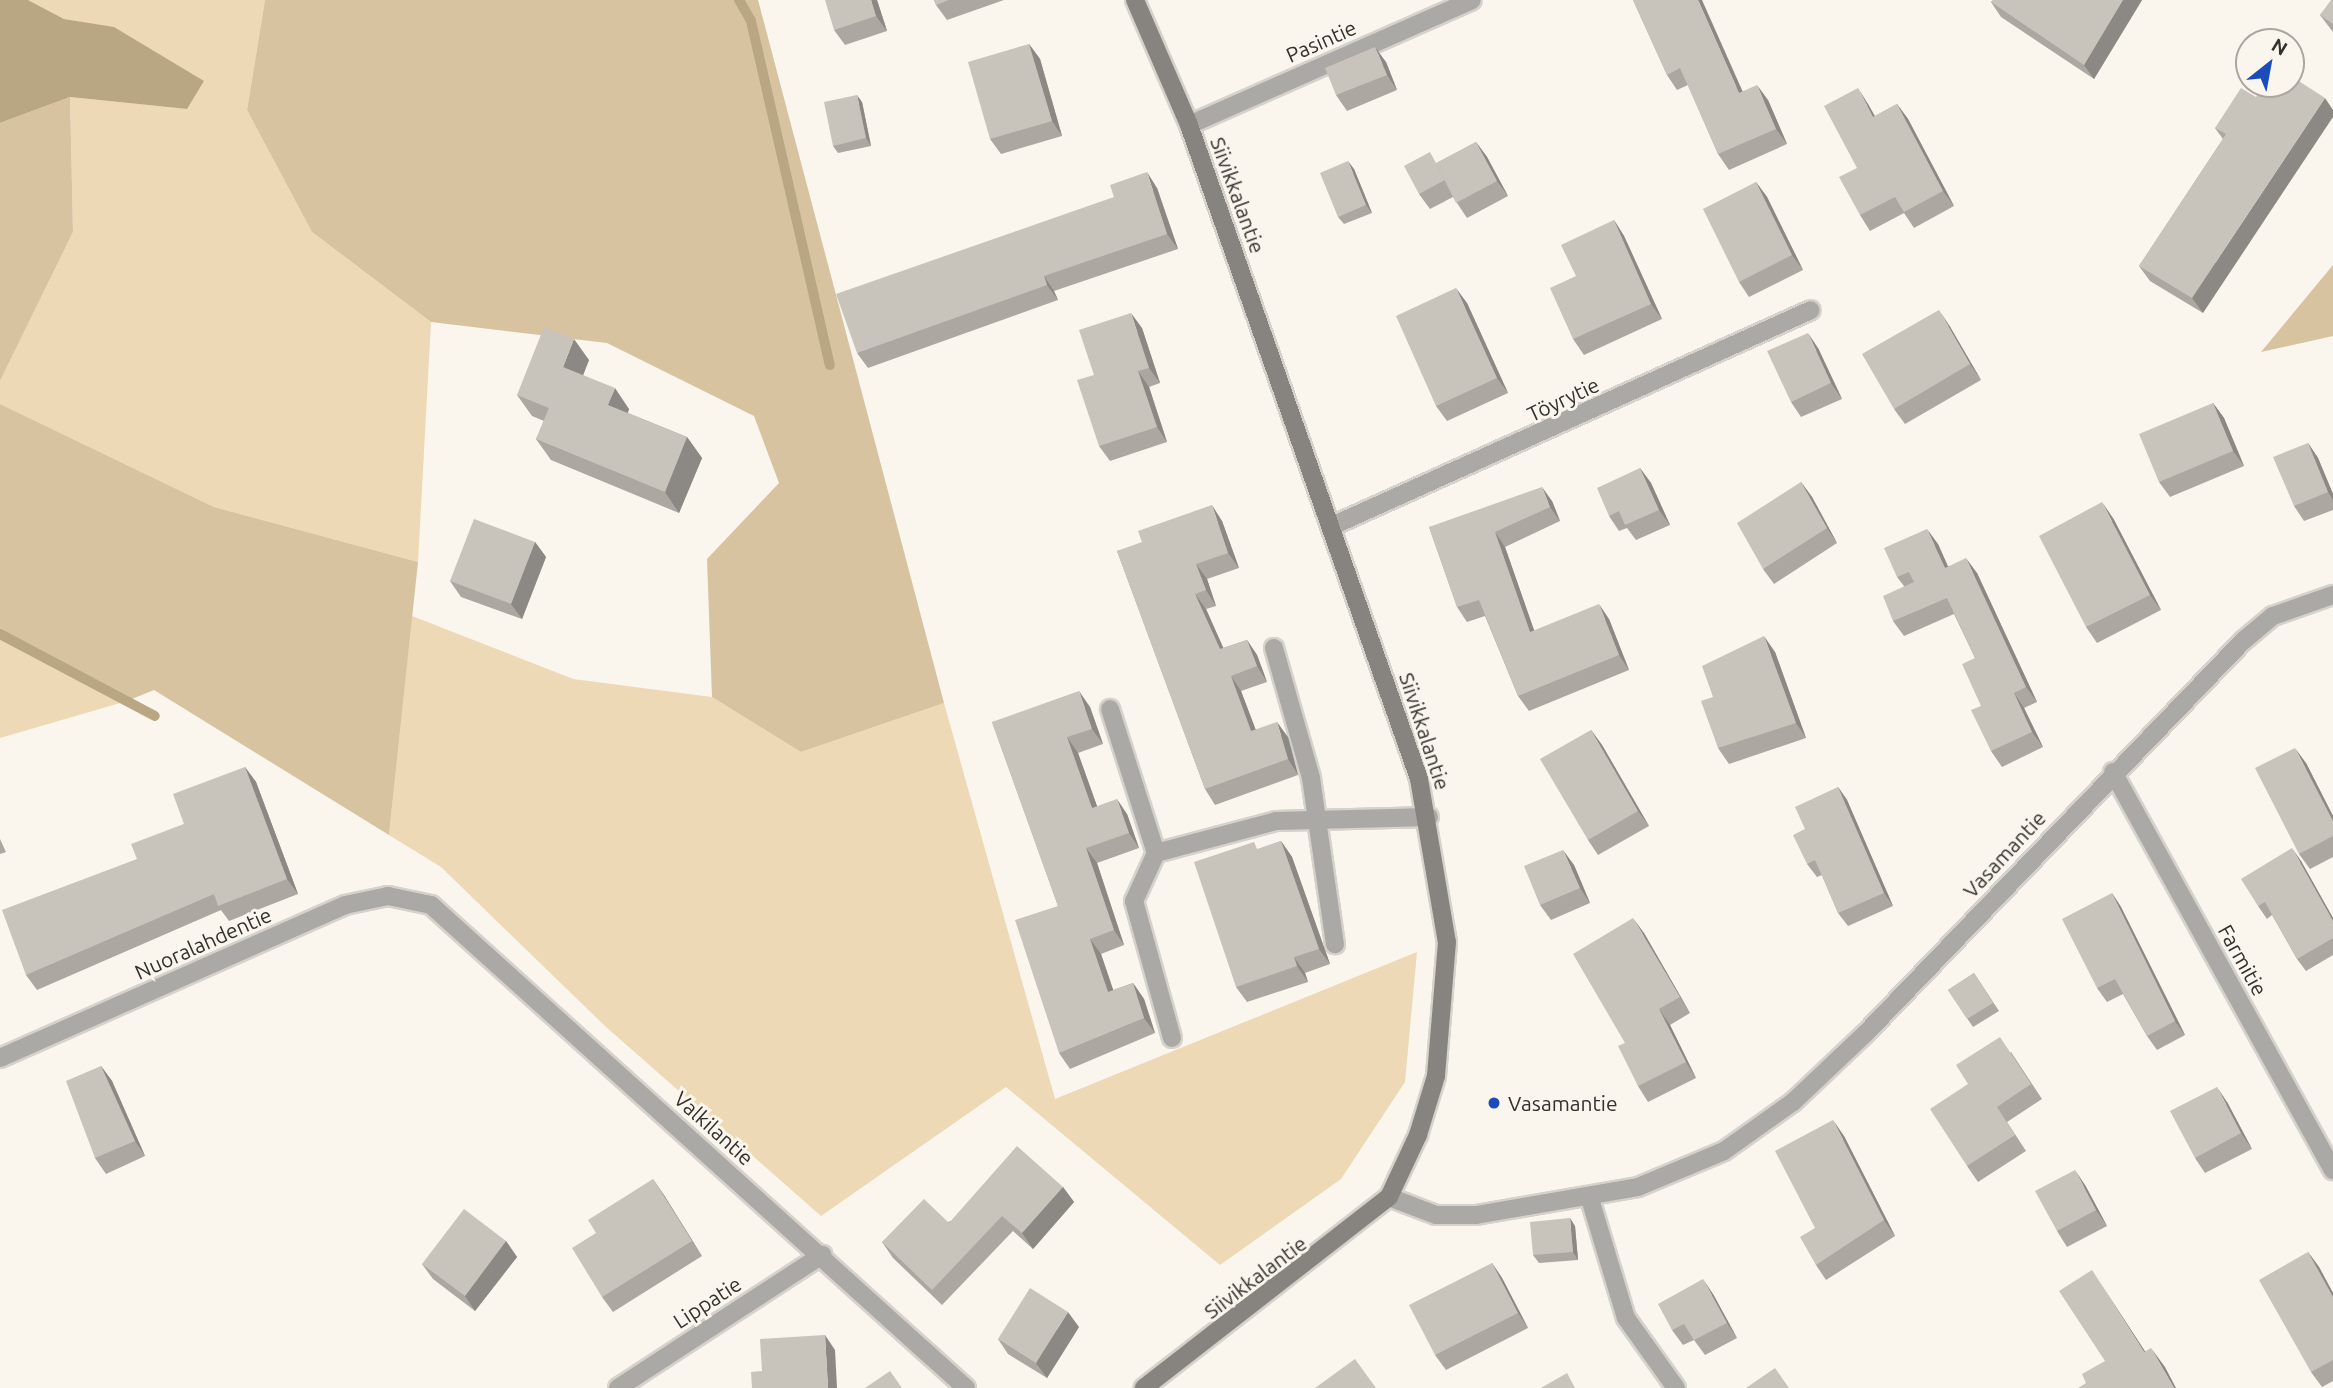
<!DOCTYPE html>
<meta charset="utf-8">
<style>
body{margin:0}
#map{position:relative;width:2333px;height:1388px;overflow:hidden;background:#faf5ed;font-family:Ubuntu,sans-serif}
div>[style]{position:absolute}
.green>*{inset:0;background:#edd9b5}
.forest>*{inset:0;background:#d7c3a0}
.water>*{inset:0;background:#b9a784}
.stream>*{height:10px;margin:-5px;padding:0 5px;transform-origin:5px;border-radius:5px;background:#b9a784}
.roads{filter:drop-shadow(2px 0 #d6d2cb) drop-shadow(-2px 0 #d6d2cb) drop-shadow(0 2px #d6d2cb) drop-shadow(0 -2px #d6d2cb)}
.service>*{height:18px;margin:-9px;padding:0 9px;transform-origin:9px;border-radius:9px;background:#aba9a5}
.minor>*{height:18px;margin:-9px;padding:0 9px;transform-origin:9px;border-radius:9px;background:#aba9a5}
.secondary>*{height:18px;margin:-9px;padding:0 9px;transform-origin:9px;border-radius:9px;background:#87847f}
.wall>*{inset:0;background:#aca8a1}
.shaded-wall>*{inset:0;background:#8c8883}
.building>*{inset:0;background:#c8c3bb}
.dots>*{width:19px;height:19px;translate:-50% -50%;box-sizing:border-box;border:4px solid #faf5ed;border-radius:50%}
span{translate:-50% -50%;white-space:nowrap;text-align:center;line-height:1.15;-webkit-text-stroke:6px #faf5ed;paint-order:stroke}
.street-label{font-size:21px;color:#33312e}
.poi-label{font-size:21px;color:#33312e}
.left{translate:0 -50%;text-align:left}
.north{position:absolute;left:2235px;top:28px;width:70px;height:70px;box-sizing:border-box;background:#faf5ed;border:2px solid #aaa7a1;border-radius:50%;rotate:31deg;font-size:19px;font-weight:700;line-height:28px;text-align:center;color:#33312e}
.north::after{content:'';display:block;margin:auto;width:24px;height:32px;background:#1b4dba;clip-path:polygon(50% 0,100% 100%,50% 72%,0 100%)}
</style>
<div id="map">
<div class="green">
<div style="clip-path:polygon(28px 0,265px 0,247px 110px,312px 232px,431px 322px,418px 562px,214px 507px,0 404px,0 381px,73px 232px,70px 97px,187px 109px,114px 28px,64px 19px)"></div>
<div style="clip-path:polygon(412px 616px,573px 679px,712px 697px,801px 752px,944px 703px,1055px 1099px,1417px 952px,1405px 1082px,1341px 1179px,1220px 1265px,1006px 1087px,821px 1216px,605px 1026px,441px 867px,389px 835px)"></div>
<div style="clip-path:polygon(0 634px,127px 701px,0 738px)"></div>
</div>
<div class="forest">
<div style="clip-path:polygon(265px 0,758px 0,944px 703px,801px 752px,712px 697px,707px 559px,779px 483px,754px 416px,607px 343px,431px 322px,312px 232px,247px 110px)"></div>
<div style="clip-path:polygon(70px 97px,73px 232px,0 381px,0 123px)"></div>
<div style="clip-path:polygon(2333px 265px,2333px 336px,2261px 352px)"></div>
<div style="clip-path:polygon(0 404px,214px 507px,418px 562px,389px 835px,154px 690px,127px 701px,0 634px)"></div>
</div>
<div class="water">
<div style="clip-path:polygon(0 0,28px 0,64px 19px,114px 27px,204px 81px,187px 109px,70px 97px,0 123px)"></div>
</div>
<div class="stream">
<div style="left:739px;top:0;width:24px;rotate:60deg"></div>
<div style="left:751px;top:21px;width:353px;rotate:77.1deg"></div>
<div style="left:0;top:634px;width:175px;rotate:27.9deg"></div>
</div>
<div class="roads">
<div class="service">
<div style="left:1274px;top:648px;width:135px;rotate:74.1deg"></div>
<div style="left:1311px;top:778px;width:168px;rotate:81.8deg"></div>
<div style="left:1110px;top:709px;width:151px;rotate:72.3deg"></div>
<div style="left:1156px;top:853px;width:124px;rotate:-14.9deg"></div>
<div style="left:1276px;top:821px;width:153px;rotate:-1.5deg"></div>
<div style="left:1156px;top:853px;width:53px;rotate:114.6deg"></div>
<div style="left:1134px;top:901px;width:142px;rotate:74.5deg"></div>
<div style="left:1590px;top:1199px;width:124px;rotate:73.2deg"></div>
<div style="left:1626px;top:1318px;width:86px;rotate:54.5deg"></div>
</div>
<div class="minor">
<div style="left:1189px;top:125px;width:309px;rotate:-23.8deg"></div>
<div style="left:1332px;top:526px;width:525px;rotate:-24.27deg"></div>
<div style="left:2113px;top:772px;width:455px;rotate:61.1deg"></div>
<div style="left:0;top:1058px;width:377px;rotate:-23.9deg"></div>
<div style="left:345px;top:905px;width:44px;rotate:-11.8deg"></div>
<div style="left:388px;top:896px;width:44px;rotate:11.8deg"></div>
<div style="left:431px;top:905px;width:721px;rotate:42.08deg"></div>
<div style="left:1389px;top:1197px;width:50px;rotate:21deg"></div>
<div style="left:1436px;top:1215px;width:40px"></div>
<div style="left:1476px;top:1215px;width:164px;rotate:-9.8deg"></div>
<div style="left:1638px;top:1187px;width:93px;rotate:-22.7deg"></div>
<div style="left:1724px;top:1151px;width:85px;rotate:-35.4deg"></div>
<div style="left:1793px;top:1102px;width:99px;rotate:-43.4deg"></div>
<div style="left:1865px;top:1034px;width:545px;rotate:-46.11deg"></div>
<div style="left:2243px;top:641px;width:39px;rotate:-40deg"></div>
<div style="left:2273px;top:616px;width:64px;rotate:-19.3deg"></div>
<div style="left:618px;top:1388px;width:244px;rotate:-33.1deg"></div>
</div>
<div class="secondary">
<div style="left:1135px;top:0;width:136px;rotate:66.6deg"></div>
<div style="left:1189px;top:125px;width:693px;rotate:70.62deg"></div>
<div style="left:1419px;top:779px;width:165px;rotate:80.3deg"></div>
<div style="left:1447px;top:942px;width:134px;rotate:94.7deg"></div>
<div style="left:1436px;top:1076px;width:62px;rotate:107deg"></div>
<div style="left:1418px;top:1135px;width:68px;rotate:115.1deg"></div>
<div style="left:1389px;top:1197px;width:311px;rotate:142.1deg"></div>
</div>
</div>
<div class="wall">
<div style="clip-path:polygon(877px 0,887px 31px,845px 45px,834px 30px)"></div>
<div style="clip-path:polygon(934px 0,1004px 0,947px 20px,936px 5px)"></div>
<div style="clip-path:polygon(1633px 0,1743px 92px,1768px 100px,1787px 144px,1729px 170px,1718px 154px,1688px 85px,1677px 90px,1667px 75px)"></div>
<div style="clip-path:polygon(1993px 0,2142px 0,2094px 79px,2001px 17px,1991px 2px)"></div>
<div style="clip-path:polygon(2333px 0,2333px 32px,2320px 15px)"></div>
<div style="clip-path:polygon(1029px 44px,1040px 59px,1062px 136px,1001px 154px,990px 139px)"></div>
<div style="clip-path:polygon(1386px 62px,1397px 90px,1347px 111px,1336px 95px)"></div>
<div style="clip-path:polygon(2256px 97px,2203px 313px,2150px 281px,2139px 266px,2223px 139px,2215px 128px)"></div>
<div style="clip-path:polygon(862px 102px,871px 146px,838px 153px,833px 146px)"></div>
<div style="clip-path:polygon(1868px 104px,1875px 116px,1897px 104px,1908px 119px,1954px 206px,1914px 228px,1904px 213px,1870px 231px,1860px 215px,1857px 168px)"></div>
<div style="clip-path:polygon(1476px 142px,1487px 157px,1508px 196px,1467px 218px,1453px 197px,1430px 209px,1419px 194px,1437px 163px)"></div>
<div style="clip-path:polygon(1354px 169px,1372px 213px,1344px 224px,1338px 217px)"></div>
<div style="clip-path:polygon(1756px 182px,1767px 197px,1803px 270px,1749px 297px,1739px 282px)"></div>
<div style="clip-path:polygon(1157px 188px,1178px 249px,1054px 291px,1058px 300px,868px 368px,857px 353px)"></div>
<div style="clip-path:polygon(1614px 220px,1624px 236px,1662px 319px,1584px 355px,1573px 339px,1576px 276px)"></div>
<div style="clip-path:polygon(1467px 303px,1508px 393px,1447px 421px,1436px 406px)"></div>
<div style="clip-path:polygon(1949px 325px,1981px 380px,1905px 424px,1894px 409px)"></div>
<div style="clip-path:polygon(1142px 328px,1160px 383px,1149px 387px,1167px 442px,1110px 461px,1099px 446px,1094px 375px)"></div>
<div style="clip-path:polygon(1818px 348px,1842px 399px,1801px 417px,1791px 402px)"></div>
<div style="clip-path:polygon(589px 360px,583px 375px,629px 409px,628px 413px,687px 437px,702px 458px,679px 513px,551px 460px,536px 439px,544px 421px,532px 416px,517px 395px)"></div>
<div style="clip-path:polygon(2213px 403px,2224px 418px,2244px 466px,2170px 497px,2159px 482px)"></div>
<div style="clip-path:polygon(2308px 443px,2318px 458px,2333px 494px,2333px 510px,2304px 521px,2294px 506px)"></div>
<div style="clip-path:polygon(1640px 468px,1651px 483px,1670px 525px,1636px 540px,1627px 528px,1619px 531px,1609px 516px)"></div>
<div style="clip-path:polygon(1801px 482px,1812px 497px,1837px 543px,1774px 584px,1763px 569px)"></div>
<div style="clip-path:polygon(1552px 501px,1560px 521px,1505px 547px,1534px 631px,1609px 619px,1629px 670px,1529px 711px,1518px 696px,1485px 616px,1467px 622px,1457px 607px,1429px 527px)"></div>
<div style="clip-path:polygon(2113px 518px,2161px 610px,2097px 643px,2086px 627px)"></div>
<div style="clip-path:polygon(1222px 521px,1239px 568px,1207px 579px,1216px 606px,1206px 609px,1223px 648px,1247px 640px,1257px 655px,1267px 682px,1241px 691px,1255px 729px,1288px 737px,1298px 775px,1215px 805px,1205px 789px,1117px 551px)"></div>
<div style="clip-path:polygon(535px 542px,546px 557px,522px 619px,461px 597px,450px 581px)"></div>
<div style="clip-path:polygon(1938px 544px,1948px 566px,1977px 573px,2037px 702px,2024px 708px,2043px 747px,2002px 767px,1991px 751px,1981px 706px,1975px 658px,1954px 614px,1904px 636px,1893px 621px,1904px 586px,1897px 577px)"></div>
<div style="clip-path:polygon(1775px 652px,1806px 738px,1729px 764px,1718px 748px,1713px 697px)"></div>
<div style="clip-path:polygon(1090px 707px,1103px 744px,1078px 753px,1097px 806px,1127px 814px,1139px 848px,1097px 863px,1124px 945px,1101px 954px,1113px 990px,1133px 983px,1144px 999px,1155px 1033px,1070px 1069px,1059px 1053px,1058px 906px,992px 722px)"></div>
<div style="clip-path:polygon(1591px 730px,1602px 745px,1649px 826px,1598px 855px,1588px 840px)"></div>
<div style="clip-path:polygon(2306px 763px,2333px 816px,2333px 857px,2310px 869px,2299px 854px)"></div>
<div style="clip-path:polygon(245px 767px,256px 782px,298px 894px,229px 921px,221px 910px,37px 990px,26px 975px,137px 859px,184px 824px)"></div>
<div style="clip-path:polygon(1838px 787px,1847px 800px,1893px 906px,1848px 926px,1838px 913px,1822px 875px,1817px 877px,1807px 864px,1805px 829px)"></div>
<div style="clip-path:polygon(0 839px,6px 852px,0 854px)"></div>
<div style="clip-path:polygon(1281px 841px,1292px 857px,1330px 964px,1305px 973px,1308px 982px,1247px 1002px,1236px 987px,1259px 849px)"></div>
<div style="clip-path:polygon(2301px 861px,2333px 918px,2333px 955px,2306px 971px,2297px 959px,2272px 915px,2267px 919px,2258px 906px)"></div>
<div style="clip-path:polygon(1574px 865px,1590px 903px,1551px 920px,1540px 905px)"></div>
<div style="clip-path:polygon(2112px 893px,2121px 907px,2185px 1035px,2157px 1050px,2147px 1036px,2123px 994px,2107px 1002px,2097px 988px)"></div>
<div style="clip-path:polygon(1644px 933px,1690px 1013px,1670px 1025px,1696px 1078px,1648px 1102px,1638px 1086px,1625px 1043px)"></div>
<div style="clip-path:polygon(1974px 973px,1999px 1011px,1973px 1027px,1948px 990px)"></div>
<div style="clip-path:polygon(2011px 1052px,2042px 1099px,2007px 1122px,2026px 1151px,1978px 1182px,1967px 1166px,1968px 1084px)"></div>
<div style="clip-path:polygon(101px 1066px,112px 1081px,145px 1156px,106px 1174px,95px 1158px)"></div>
<div style="clip-path:polygon(2227px 1102px,2252px 1149px,2205px 1173px,2195px 1158px)"></div>
<div style="clip-path:polygon(1844px 1136px,1895px 1236px,1826px 1280px,1816px 1265px)"></div>
<div style="clip-path:polygon(653px 1179px,702px 1256px,613px 1312px,602px 1297px,596px 1233px)"></div>
<div style="clip-path:polygon(2085px 1185px,2107px 1226px,2067px 1247px,2057px 1231px)"></div>
<div style="clip-path:polygon(1063px 1187px,1074px 1202px,1033px 1249px,1013px 1231px,942px 1305px,893px 1258px,882px 1242px)"></div>
<div style="clip-path:polygon(1575px 1226px,1578px 1260px,1539px 1263px,1533px 1255px)"></div>
<div style="clip-path:polygon(506px 1241px,517px 1257px,475px 1311px,433px 1279px,422px 1264px)"></div>
<div style="clip-path:polygon(2308px 1252px,2319px 1267px,2333px 1293px,2333px 1381px,2322px 1387px,2311px 1372px)"></div>
<div style="clip-path:polygon(1492px 1263px,1502px 1278px,1528px 1328px,1446px 1370px,1435px 1355px)"></div>
<div style="clip-path:polygon(1713px 1294px,1737px 1338px,1705px 1355px,1694px 1340px,1683px 1345px,1672px 1330px)"></div>
<div style="clip-path:polygon(1079px 1327px,1047px 1378px,1008px 1354px,998px 1339px)"></div>
</div>
<div class="shaded-wall">
<div style="clip-path:polygon(871px 0,877px 0,887px 31px,876px 16px)"></div>
<div style="clip-path:polygon(1698px 0,1702px 0,1750px 108px,1739px 93px)"></div>
<div style="clip-path:polygon(2123px 0,2142px 0,2094px 79px,2084px 65px)"></div>
<div style="clip-path:polygon(1029px 44px,1040px 59px,1062px 136px,1052px 121px)"></div>
<div style="clip-path:polygon(1375px 47px,1386px 62px,1397px 90px,1387px 75px)"></div>
<div style="clip-path:polygon(1757px 85px,1768px 100px,1787px 144px,1776px 129px)"></div>
<div style="clip-path:polygon(1858px 88px,1868px 104px,1883px 132px,1873px 117px)"></div>
<div style="clip-path:polygon(857px 95px,862px 102px,871px 146px,866px 138px)"></div>
<div style="clip-path:polygon(2325px 98px,2333px 110px,2333px 117px,2203px 313px,2192px 298px)"></div>
<div style="clip-path:polygon(1897px 104px,1908px 119px,1954px 206px,1943px 191px)"></div>
<div style="clip-path:polygon(1476px 142px,1487px 157px,1508px 196px,1497px 181px)"></div>
<div style="clip-path:polygon(1348px 161px,1354px 169px,1372px 213px,1366px 205px)"></div>
<div style="clip-path:polygon(1147px 172px,1157px 188px,1178px 249px,1167px 234px)"></div>
<div style="clip-path:polygon(1756px 182px,1767px 197px,1803px 270px,1792px 255px)"></div>
<div style="clip-path:polygon(1614px 220px,1624px 236px,1662px 319px,1651px 304px)"></div>
<div style="clip-path:polygon(1044px 276px,1054px 291px,1058px 300px,1047px 285px)"></div>
<div style="clip-path:polygon(1456px 288px,1467px 303px,1508px 393px,1497px 378px)"></div>
<div style="clip-path:polygon(1939px 310px,1949px 325px,1981px 380px,1970px 364px)"></div>
<div style="clip-path:polygon(1131px 313px,1142px 328px,1160px 383px,1149px 368px)"></div>
<div style="clip-path:polygon(1808px 333px,1818px 348px,1842px 399px,1831px 383px)"></div>
<div style="clip-path:polygon(574px 339px,589px 360px,578px 388px,563px 367px)"></div>
<div style="clip-path:polygon(1138px 371px,1149px 387px,1167px 442px,1157px 427px)"></div>
<div style="clip-path:polygon(615px 388px,629px 409px,622px 426px,608px 405px)"></div>
<div style="clip-path:polygon(2213px 403px,2224px 418px,2244px 466px,2233px 451px)"></div>
<div style="clip-path:polygon(687px 437px,702px 458px,679px 513px,665px 492px)"></div>
<div style="clip-path:polygon(2308px 443px,2318px 458px,2333px 494px,2333px 500px,2328px 492px)"></div>
<div style="clip-path:polygon(1640px 468px,1651px 483px,1670px 525px,1659px 510px)"></div>
<div style="clip-path:polygon(1801px 482px,1812px 497px,1837px 543px,1827px 528px)"></div>
<div style="clip-path:polygon(1542px 487px,1552px 501px,1560px 521px,1550px 507px)"></div>
<div style="clip-path:polygon(2102px 502px,2113px 518px,2161px 610px,2150px 595px)"></div>
<div style="clip-path:polygon(1212px 505px,1222px 521px,1239px 568px,1228px 553px)"></div>
<div style="clip-path:polygon(1927px 529px,1938px 544px,1955px 583px,1945px 568px)"></div>
<div style="clip-path:polygon(1495px 532px,1505px 547px,1540px 647px,1530px 632px)"></div>
<div style="clip-path:polygon(535px 542px,546px 557px,522px 619px,511px 604px)"></div>
<div style="clip-path:polygon(1966px 558px,1977px 573px,2037px 702px,2026px 687px)"></div>
<div style="clip-path:polygon(1196px 564px,1207px 579px,1216px 606px,1206px 590px)"></div>
<div style="clip-path:polygon(1195px 594px,1206px 609px,1231px 665px,1220px 649px)"></div>
<div style="clip-path:polygon(1599px 604px,1609px 619px,1629px 670px,1619px 655px)"></div>
<div style="clip-path:polygon(1764px 636px,1775px 652px,1806px 738px,1796px 723px)"></div>
<div style="clip-path:polygon(1247px 640px,1257px 655px,1267px 682px,1257px 666px)"></div>
<div style="clip-path:polygon(1231px 676px,1241px 691px,1262px 746px,1251px 731px)"></div>
<div style="clip-path:polygon(1079px 691px,1090px 707px,1103px 744px,1092px 729px)"></div>
<div style="clip-path:polygon(2014px 693px,2024px 708px,2043px 747px,2032px 732px)"></div>
<div style="clip-path:polygon(1277px 722px,1288px 737px,1298px 775px,1288px 759px)"></div>
<div style="clip-path:polygon(1591px 730px,1602px 745px,1649px 826px,1638px 811px)"></div>
<div style="clip-path:polygon(1067px 737px,1078px 753px,1103px 823px,1092px 808px)"></div>
<div style="clip-path:polygon(2295px 748px,2306px 763px,2333px 816px,2333px 821px)"></div>
<div style="clip-path:polygon(245px 767px,256px 782px,298px 894px,287px 879px)"></div>
<div style="clip-path:polygon(1838px 787px,1847px 800px,1893px 906px,1884px 893px)"></div>
<div style="clip-path:polygon(1117px 799px,1127px 814px,1139px 848px,1129px 833px)"></div>
<div style="clip-path:polygon(1281px 841px,1292px 857px,1330px 964px,1319px 949px)"></div>
<div style="clip-path:polygon(1086px 848px,1097px 863px,1124px 945px,1114px 930px)"></div>
<div style="clip-path:polygon(2292px 848px,2301px 861px,2333px 918px,2333px 921px)"></div>
<div style="clip-path:polygon(1563px 850px,1574px 865px,1590px 903px,1580px 888px)"></div>
<div style="clip-path:polygon(2112px 893px,2121px 907px,2185px 1035px,2175px 1021px)"></div>
<div style="clip-path:polygon(1633px 918px,1644px 933px,1690px 1013px,1680px 997px)"></div>
<div style="clip-path:polygon(1090px 939px,1101px 954px,1119px 1007px,1108px 992px)"></div>
<div style="clip-path:polygon(1294px 957px,1305px 973px,1308px 982px,1297px 966px)"></div>
<div style="clip-path:polygon(1133px 983px,1144px 999px,1155px 1033px,1144px 1018px)"></div>
<div style="clip-path:polygon(1659px 1009px,1670px 1025px,1696px 1078px,1686px 1062px)"></div>
<div style="clip-path:polygon(101px 1066px,112px 1081px,145px 1156px,135px 1141px)"></div>
<div style="clip-path:polygon(2217px 1087px,2227px 1102px,2252px 1149px,2241px 1133px)"></div>
<div style="clip-path:polygon(1833px 1120px,1844px 1136px,1895px 1236px,1884px 1220px)"></div>
<div style="clip-path:polygon(2075px 1170px,2085px 1185px,2107px 1226px,2096px 1210px)"></div>
<div style="clip-path:polygon(653px 1179px,664px 1195px,702px 1256px,692px 1241px)"></div>
<div style="clip-path:polygon(1063px 1187px,1074px 1202px,1033px 1249px,1022px 1233px)"></div>
<div style="clip-path:polygon(1570px 1218px,1575px 1226px,1578px 1260px,1573px 1252px)"></div>
<div style="clip-path:polygon(506px 1241px,517px 1257px,475px 1311px,465px 1296px)"></div>
<div style="clip-path:polygon(2308px 1252px,2319px 1267px,2333px 1293px,2333px 1297px)"></div>
<div style="clip-path:polygon(1492px 1263px,1502px 1278px,1528px 1328px,1518px 1313px)"></div>
<div style="clip-path:polygon(2092px 1270px,2105px 1290px,2158px 1371px,2144px 1352px)"></div>
<div style="clip-path:polygon(1703px 1279px,1713px 1294px,1737px 1338px,1727px 1323px)"></div>
<div style="clip-path:polygon(1068px 1312px,1079px 1327px,1047px 1378px,1036px 1363px)"></div>
<div style="clip-path:polygon(825px 1335px,835px 1350px,837px 1388px,828px 1388px)"></div>
<div style="clip-path:polygon(2151px 1348px,2165px 1367px,2176px 1388px,2174px 1388px)"></div>
</div>
<div class="building">
<div style="clip-path:polygon(825px 0,871px 0,876px 16px,834px 30px)"></div>
<div style="clip-path:polygon(934px 0,949px 0,936px 5px)"></div>
<div style="clip-path:polygon(1633px 0,1698px 0,1739px 93px,1757px 85px,1776px 129px,1718px 154px,1680px 68px,1667px 75px)"></div>
<div style="clip-path:polygon(1993px 0,2123px 0,2084px 65px,1991px 2px)"></div>
<div style="clip-path:polygon(2331px 0,2333px 0,2333px 24px,2320px 15px)"></div>
<div style="clip-path:polygon(1029px 44px,1052px 121px,990px 139px,968px 62px)"></div>
<div style="clip-path:polygon(1375px 47px,1387px 75px,1336px 95px,1325px 68px)"></div>
<div style="clip-path:polygon(2291px 76px,2325px 98px,2192px 298px,2139px 266px,2226px 134px,2215px 128px,2241px 88px,2256px 97px,2265px 84px,2291px 84px)"></div>
<div style="clip-path:polygon(1858px 88px,1873px 117px,1897px 104px,1943px 191px,1904px 212px,1895px 197px,1860px 215px,1839px 177px,1857px 168px,1824px 106px)"></div>
<div style="clip-path:polygon(857px 95px,866px 138px,833px 146px,824px 102px)"></div>
<div style="clip-path:polygon(1476px 142px,1497px 181px,1456px 203px,1436px 163px)"></div>
<div style="clip-path:polygon(1430px 152px,1445px 180px,1419px 194px,1404px 166px)"></div>
<div style="clip-path:polygon(1348px 161px,1366px 205px,1338px 217px,1320px 173px)"></div>
<div style="clip-path:polygon(1147px 172px,1167px 234px,1044px 276px,1047px 285px,857px 353px,836px 294px,1114px 197px,1110px 185px)"></div>
<div style="clip-path:polygon(1756px 182px,1792px 255px,1739px 282px,1703px 209px)"></div>
<div style="clip-path:polygon(1614px 220px,1651px 304px,1573px 339px,1550px 288px,1576px 276px,1561px 245px)"></div>
<div style="clip-path:polygon(1456px 288px,1497px 378px,1436px 406px,1396px 316px)"></div>
<div style="clip-path:polygon(1939px 310px,1970px 364px,1894px 409px,1862px 354px)"></div>
<div style="clip-path:polygon(1131px 313px,1149px 368px,1138px 371px,1157px 427px,1099px 446px,1077px 380px,1094px 375px,1079px 330px)"></div>
<div style="clip-path:polygon(544px 327px,574px 339px,563px 367px,615px 388px,608px 405px,687px 437px,665px 492px,536px 439px,549px 408px,517px 395px)"></div>
<div style="clip-path:polygon(1808px 333px,1831px 383px,1791px 402px,1767px 351px)"></div>
<div style="clip-path:polygon(2213px 403px,2233px 451px,2159px 482px,2139px 434px)"></div>
<div style="clip-path:polygon(2308px 443px,2328px 492px,2294px 506px,2273px 457px)"></div>
<div style="clip-path:polygon(1640px 468px,1659px 510px,1625px 525px,1619px 511px,1609px 516px,1597px 488px)"></div>
<div style="clip-path:polygon(1801px 482px,1827px 528px,1763px 569px,1737px 523px)"></div>
<div style="clip-path:polygon(1542px 487px,1550px 507px,1495px 532px,1530px 632px,1599px 604px,1619px 655px,1518px 696px,1479px 600px,1457px 607px,1429px 527px)"></div>
<div style="clip-path:polygon(2102px 502px,2150px 595px,2086px 627px,2039px 536px)"></div>
<div style="clip-path:polygon(1212px 505px,1228px 553px,1196px 564px,1206px 590px,1195px 594px,1220px 649px,1247px 640px,1257px 666px,1231px 676px,1251px 731px,1277px 722px,1288px 759px,1205px 789px,1117px 551px,1142px 542px,1138px 531px)"></div>
<div style="clip-path:polygon(474px 519px,535px 542px,511px 604px,450px 581px)"></div>
<div style="clip-path:polygon(1927px 529px,1945px 568px,1966px 558px,2026px 687px,2014px 693px,2032px 732px,1991px 751px,1971px 710px,1981px 706px,1962px 664px,1975px 658px,1947px 598px,1893px 621px,1883px 596px,1914px 582px,1909px 572px,1897px 577px,1884px 548px)"></div>
<div style="clip-path:polygon(1764px 636px,1796px 723px,1718px 748px,1701px 701px,1713px 697px,1702px 666px)"></div>
<div style="clip-path:polygon(1079px 691px,1092px 729px,1067px 737px,1092px 808px,1117px 799px,1129px 833px,1086px 848px,1114px 930px,1090px 939px,1108px 992px,1133px 983px,1144px 1018px,1059px 1053px,1015px 920px,1058px 906px,992px 722px)"></div>
<div style="clip-path:polygon(1591px 730px,1638px 811px,1588px 840px,1540px 759px)"></div>
<div style="clip-path:polygon(2295px 748px,2333px 821px,2333px 836px,2299px 854px,2255px 768px)"></div>
<div style="clip-path:polygon(245px 767px,287px 879px,218px 906px,214px 894px,26px 975px,2px 910px,137px 859px,131px 844px,184px 824px,173px 794px)"></div>
<div style="clip-path:polygon(1838px 787px,1884px 893px,1838px 913px,1815px 860px,1807px 864px,1793px 835px,1805px 829px,1795px 807px)"></div>
<div style="clip-path:polygon(1281px 841px,1319px 949px,1294px 957px,1297px 966px,1236px 987px,1194px 862px,1254px 842px,1257px 849px)"></div>
<div style="clip-path:polygon(2292px 848px,2333px 921px,2333px 938px,2297px 959px,2265px 902px,2258px 906px,2241px 879px)"></div>
<div style="clip-path:polygon(1563px 850px,1580px 888px,1540px 905px,1524px 866px)"></div>
<div style="clip-path:polygon(2112px 893px,2175px 1021px,2147px 1036px,2115px 979px,2097px 988px,2062px 919px)"></div>
<div style="clip-path:polygon(1633px 918px,1680px 997px,1659px 1009px,1686px 1062px,1638px 1086px,1618px 1046px,1625px 1043px,1573px 954px)"></div>
<div style="clip-path:polygon(1974px 973px,1993px 1003px,1967px 1019px,1948px 990px)"></div>
<div style="clip-path:polygon(2000px 1037px,2031px 1084px,1997px 1107px,2015px 1135px,1967px 1166px,1930px 1109px,1968px 1084px,1956px 1065px)"></div>
<div style="clip-path:polygon(101px 1066px,135px 1141px,95px 1158px,66px 1081px)"></div>
<div style="clip-path:polygon(2217px 1087px,2241px 1133px,2195px 1158px,2170px 1111px)"></div>
<div style="clip-path:polygon(1833px 1120px,1884px 1220px,1816px 1265px,1800px 1237px,1815px 1228px,1775px 1151px)"></div>
<div style="clip-path:polygon(1017px 1146px,1063px 1187px,1022px 1233px,1002px 1216px,932px 1290px,882px 1242px,924px 1199px,949px 1223px)"></div>
<div style="clip-path:polygon(2075px 1170px,2096px 1210px,2057px 1231px,2035px 1191px)"></div>
<div style="clip-path:polygon(653px 1179px,692px 1241px,602px 1297px,572px 1248px,596px 1233px,588px 1220px)"></div>
<div style="clip-path:polygon(464px 1209px,506px 1241px,465px 1296px,422px 1264px)"></div>
<div style="clip-path:polygon(1570px 1218px,1573px 1252px,1533px 1255px,1530px 1222px)"></div>
<div style="clip-path:polygon(2308px 1252px,2333px 1297px,2333px 1360px,2311px 1372px,2259px 1280px)"></div>
<div style="clip-path:polygon(1492px 1263px,1518px 1313px,1435px 1355px,1409px 1305px)"></div>
<div style="clip-path:polygon(2092px 1270px,2144px 1352px,2151px 1348px,2174px 1388px,2078px 1388px,2086px 1383px,2082px 1374px,2105px 1361px,2059px 1291px)"></div>
<div style="clip-path:polygon(1703px 1279px,1727px 1323px,1694px 1340px,1684px 1324px,1672px 1330px,1658px 1304px)"></div>
<div style="clip-path:polygon(1030px 1288px,1068px 1312px,1036px 1363px,998px 1339px)"></div>
<div style="clip-path:polygon(825px 1335px,828px 1388px,752px 1388px,751px 1372px,762px 1371px,760px 1339px)"></div>
<div style="clip-path:polygon(1355px 1359px,1376px 1388px,1315px 1388px)"></div>
<div style="clip-path:polygon(1775px 1368px,1789px 1388px,1746px 1388px)"></div>
<div style="clip-path:polygon(890px 1371px,902px 1388px,865px 1388px)"></div>
<div style="clip-path:polygon(1567px 1373px,1575px 1388px,1541px 1388px)"></div>
</div>
<div class="dots">
<div style="left:1494px;top:1103px;background:#1b4dba"></div>
</div>
<div class="street-label">
<span style="left:1321px;top:41px;rotate:-24deg">Pasintie</span>
<span style="left:1238px;top:195px;rotate:70deg">Siivikkalantie</span>
<span style="left:1563px;top:399px;rotate:-25deg">Töyrytie</span>
<span style="left:1425px;top:731px;rotate:72deg">Siivikkalantie</span>
<span style="left:2004px;top:854px;rotate:-47deg">Vasamantie</span>
<span style="left:203px;top:943px;rotate:-24deg">Nuoralahdentie</span>
<span style="left:2243px;top:960px;rotate:61deg">Farmitie</span>
<span style="left:714px;top:1128px;rotate:42deg">Valkilantie</span>
<span style="left:1255px;top:1277px;rotate:-37deg">Siivikkalantie</span>
<span style="left:707px;top:1302px;rotate:-33deg">Lippatie</span>
</div>
<div class="poi-label">
<span class="left" style="left:1508px;top:1103px">Vasamantie</span>
</div>
<div class="north">N</div>
</div>
